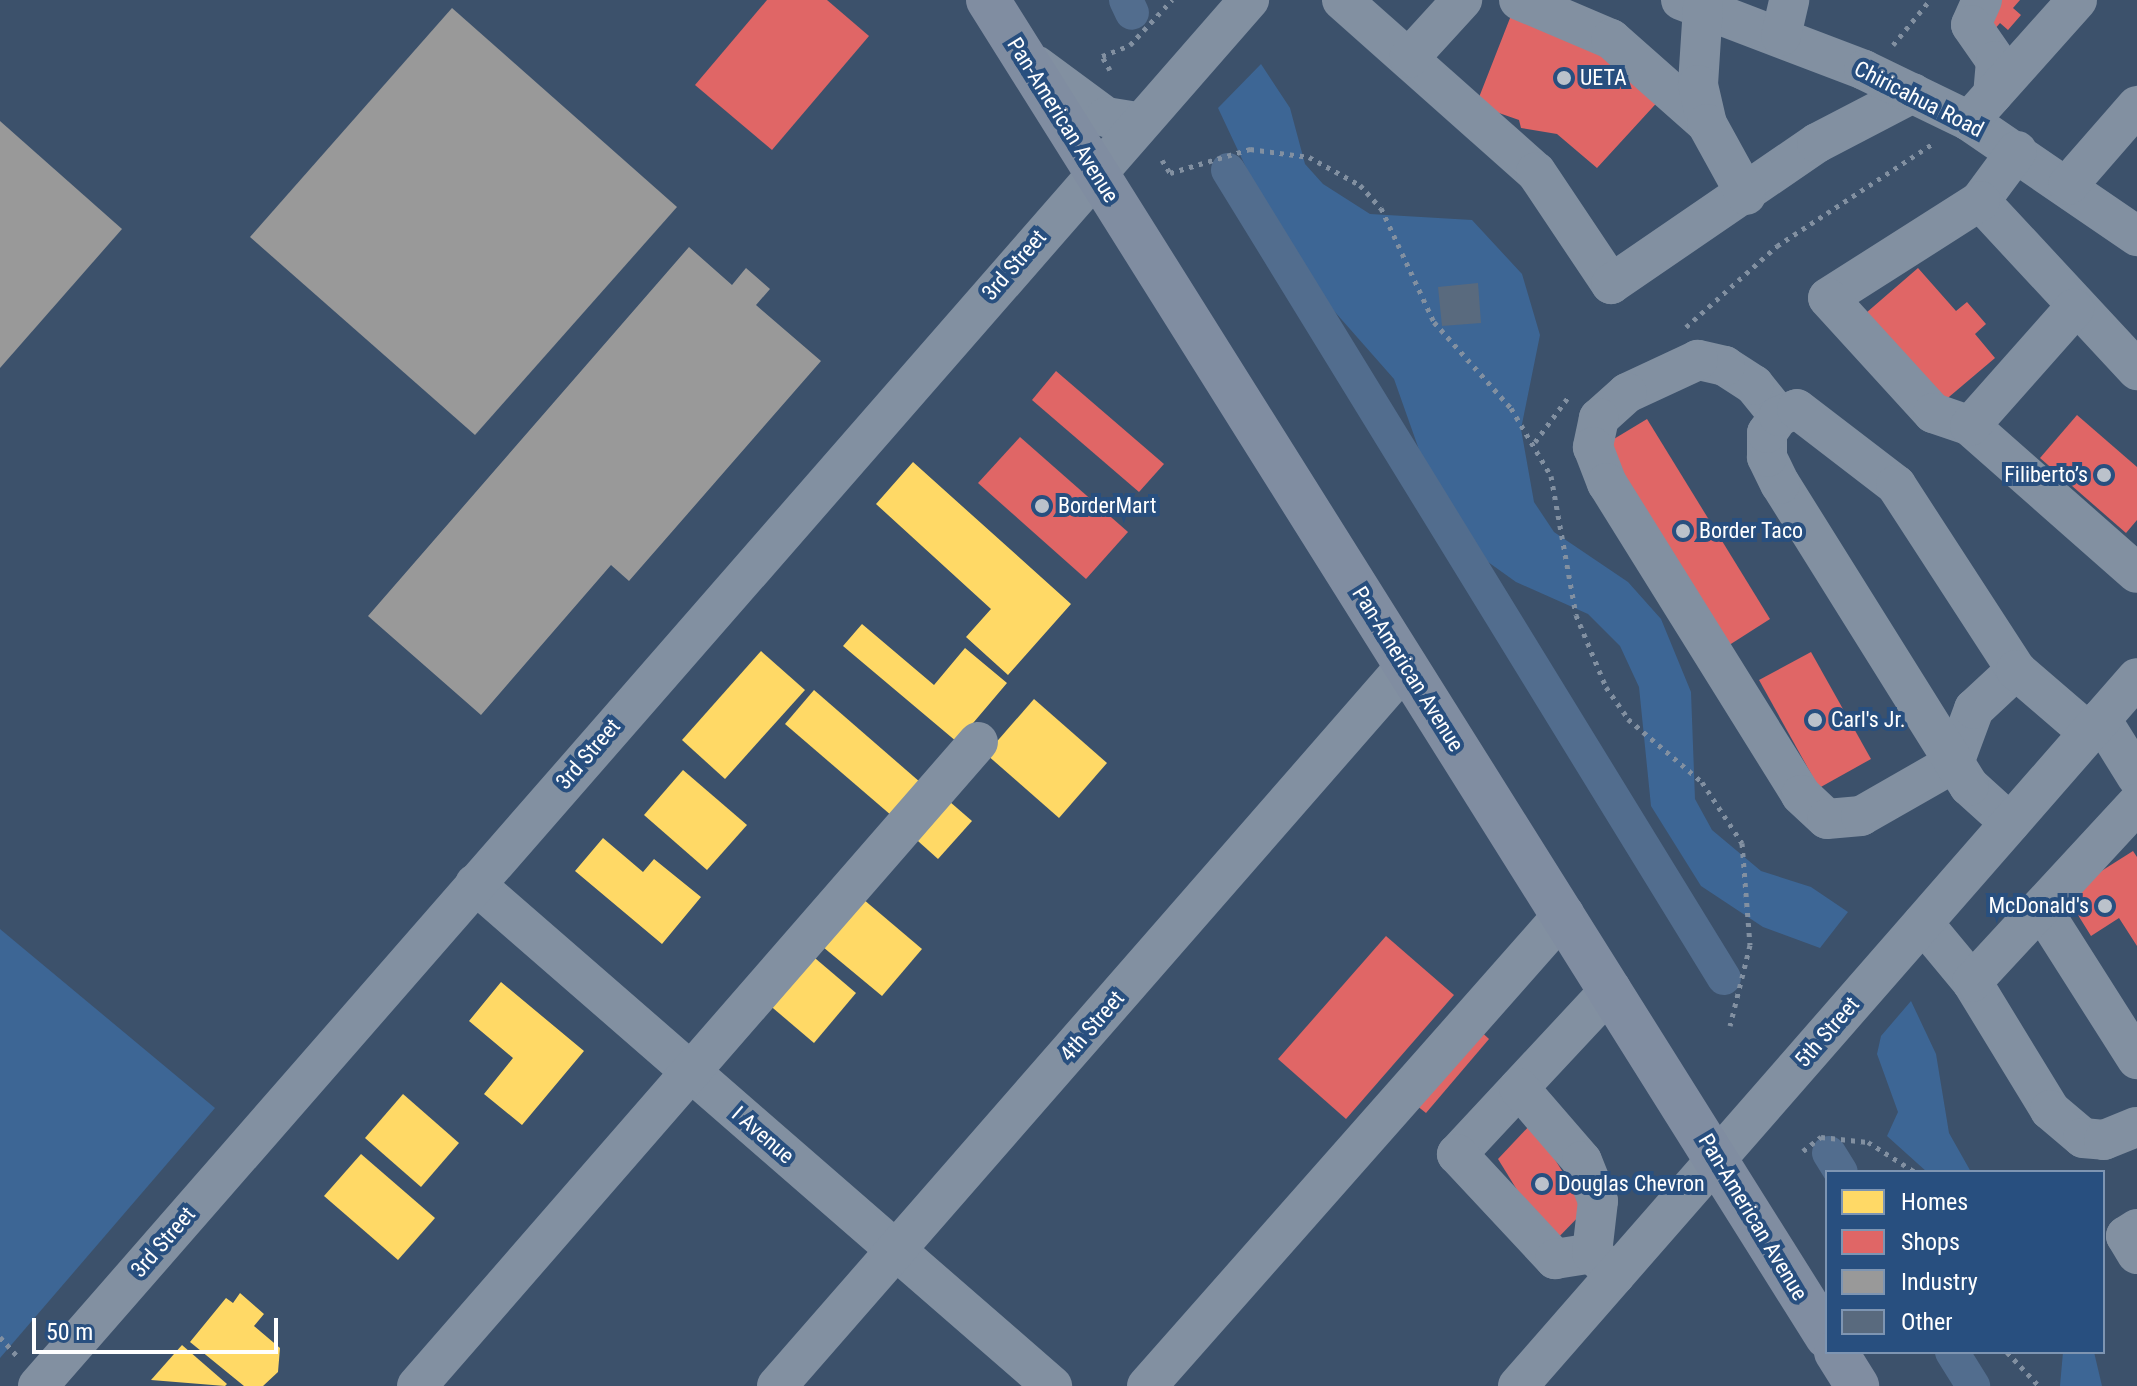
<!DOCTYPE html>
<meta charset="utf-8">
<style>
body{margin:0}
#map{position:relative;width:2137px;height:1386px;overflow:hidden;background:#3c516b;font-family:"Roboto Condensed",sans-serif}
div>[style]{position:absolute}
.green>*{inset:0;background:#3d6695}
.homes>*{inset:0;background:#ffd966}
.shops>*{inset:0;background:#e06666}
.industry>*{inset:0;background:#999}
.canal>*{height:34px;margin:-17px;padding:0 17px;transform-origin:17px;border-radius:17px;background:#526d8e}
.building>*{inset:0;background:#596a7e}
.path>*{height:5px;margin-top:-2.5px;transform-origin:0;background:repeating-linear-gradient(90deg,#8290a1 0 4px,transparent 0 10px)}
.minor>*{height:40px;margin:-20px;padding:0 20px;transform-origin:20px;border-radius:20px;background:#8290a1}
.major>*{height:44px;margin:-22px;padding:0 22px;transform-origin:22px;border-radius:22px;background:#808da1}
.dots>*{width:22px;height:22px;translate:-50% -50%;box-sizing:border-box;border:4px solid #284f7f;border-radius:50%}
span{translate:-50% -50%;white-space:nowrap;text-align:center;line-height:1.15;-webkit-text-stroke:8px #284f7f;paint-order:stroke}
.poi-label{font-size:22px;color:#fff}
.left{translate:0 -50%;text-align:left}
.right{translate:-100% -50%;text-align:right}
.street-label{font-size:22px;color:#fff}
.legend{position:absolute;left:1825px;top:1170px;width:280px;height:184px;box-sizing:border-box;background:#284f7f;border:2px solid #7e95b2;margin:0;padding:10px 14px;list-style:none;font-size:24px;color:#fff}
.legend li{display:flex;align-items:center;gap:16px;height:40px}
.legend b{width:40px;border:2px solid #7e95b2}
.scale{position:absolute;left:32px;top:1318px;width:246px;height:36px;box-sizing:border-box;border:4px solid #fff;border-top:0;padding-left:10px;font-size:24px;line-height:28px;white-space:nowrap;color:#fff;-webkit-text-stroke:6px #284f7f;paint-order:stroke}
</style>
<div id="map">
<div class="green">
<div style="clip-path:polygon(1261px 64px,1290px 108px,1305px 164px,1323px 184px,1370px 214px,1472px 220px,1522px 274px,1540px 335px,1521px 429px,1534px 502px,1554px 532px,1628px 582px,1661px 619px,1691px 692px,1695px 799px,1712px 830px,1761px 871px,1811px 887px,1848px 912px,1820px 948px,1763px 927px,1701px 886px,1651px 806px,1639px 687px,1620px 646px,1588px 614px,1516px 582px,1481px 557px,1434px 492px,1394px 379px,1290px 261px,1218px 108px)"></div>
<div style="clip-path:polygon(0 929px,215px 1108px,0 1358px)"></div>
<div style="clip-path:polygon(1911px 1001px,1936px 1054px,1949px 1133px,1971px 1172px,1927px 1172px,1887px 1136px,1898px 1112px,1877px 1054px,1881px 1036px)"></div>
<div style="clip-path:polygon(2063px 1352px,2094px 1352px,2102px 1386px,2060px 1386px)"></div>
</div>
<div class="homes">
<div style="clip-path:polygon(913px 462px,1071px 604px,1008px 675px,966px 637px,991px 609px,876px 504px)"></div>
<div style="clip-path:polygon(862px 624px,934px 685px,965px 648px,1007px 683px,957px 742px,843px 646px)"></div>
<div style="clip-path:polygon(761px 651px,805px 690px,725px 779px,682px 740px)"></div>
<div style="clip-path:polygon(814px 690px,928px 789px,899px 822px,785px 724px)"></div>
<div style="clip-path:polygon(1034px 699px,1107px 763px,1059px 818px,986px 754px)"></div>
<div style="clip-path:polygon(683px 770px,747px 825px,707px 870px,644px 815px)"></div>
<div style="clip-path:polygon(942px 795px,972px 821px,938px 859px,909px 833px)"></div>
<div style="clip-path:polygon(603px 838px,643px 872px,654px 859px,701px 897px,662px 944px,575px 871px)"></div>
<div style="clip-path:polygon(863px 899px,922px 949px,882px 996px,823px 947px)"></div>
<div style="clip-path:polygon(809px 953px,856px 993px,814px 1043px,767px 1003px)"></div>
<div style="clip-path:polygon(501px 982px,584px 1051px,522px 1125px,484px 1094px,513px 1058px,469px 1021px)"></div>
<div style="clip-path:polygon(403px 1094px,459px 1143px,421px 1187px,365px 1138px)"></div>
<div style="clip-path:polygon(361px 1154px,435px 1218px,398px 1260px,324px 1196px)"></div>
<div style="clip-path:polygon(240px 1293px,264px 1314px,254px 1326px,280px 1348px,278px 1372px,263px 1386px,244px 1386px,190px 1342px,226px 1298px,233px 1303px)"></div>
<div style="clip-path:polygon(182px 1345px,227px 1384px,225px 1386px,151px 1380px)"></div>
</div>
<div class="shops">
<div style="clip-path:polygon(767px 0,827px 0,869px 36px,772px 150px,695px 85px)"></div>
<div style="clip-path:polygon(1998px 0,2020px 0,2013px 8px,2021px 15px,2008px 30px,2000px 23px,1993px 31px,1981px 20px)"></div>
<div style="clip-path:polygon(1512px 13px,1597px 47px,1663px 96px,1597px 168px,1557px 134px,1521px 128px,1519px 120px,1476px 105px)"></div>
<div style="clip-path:polygon(1918px 268px,1956px 311px,1967px 302px,1986px 324px,1975px 334px,1995px 358px,1943px 402px,1866px 313px)"></div>
<div style="clip-path:polygon(1056px 371px,1164px 464px,1139px 492px,1032px 400px)"></div>
<div style="clip-path:polygon(2077px 415px,2137px 467px,2137px 520px,2126px 533px,2040px 458px)"></div>
<div style="clip-path:polygon(1647px 419px,1770px 619px,1723px 649px,1599px 448px)"></div>
<div style="clip-path:polygon(1020px 437px,1128px 532px,1086px 579px,978px 483px)"></div>
<div style="clip-path:polygon(1811px 652px,1871px 759px,1819px 788px,1759px 680px)"></div>
<div style="clip-path:polygon(2133px 851px,2137px 857px,2137px 946px,2119px 918px,2091px 936px,2065px 894px)"></div>
<div style="clip-path:polygon(1386px 936px,1454px 995px,1346px 1119px,1278px 1059px)"></div>
<div style="clip-path:polygon(1475px 1026px,1489px 1039px,1426px 1113px,1411px 1101px)"></div>
<div style="clip-path:polygon(1532px 1123px,1586px 1209px,1551px 1245px,1498px 1159px)"></div>
</div>
<div class="industry">
<div style="clip-path:polygon(452px 8px,677px 207px,475px 435px,250px 237px)"></div>
<div style="clip-path:polygon(0 121px,122px 229px,0 368px)"></div>
<div style="clip-path:polygon(689px 247px,732px 285px,746px 268px,770px 289px,756px 305px,821px 361px,629px 581px,611px 565px,481px 715px,368px 616px)"></div>
</div>
<div class="canal">
<div style="left:1126px;top:0;width:14px;rotate:65deg"></div>
<div style="left:1228px;top:170px;width:948px;rotate:58.46deg"></div>
<div style="left:1829px;top:1153px;width:22px;rotate:58deg"></div>
<div style="left:1952px;top:1352px;width:40px;rotate:58deg"></div>
</div>
<div class="building">
<div style="clip-path:polygon(1478px 283px,1481px 323px,1442px 326px,1438px 287px)"></div>
</div>
<div class="path">
<div style="left:1893px;top:45px;width:58px;rotate:-50.6deg"></div>
<div style="left:1110px;top:70px;width:16px;rotate:-120deg"></div>
<div style="left:1102px;top:56px;width:30px;rotate:-21deg"></div>
<div style="left:1130px;top:45px;width:62px;rotate:-47deg"></div>
<div style="left:1162px;top:160px;width:15px;rotate:58deg"></div>
<div style="left:1170px;top:173px;width:84px;rotate:-16.7deg"></div>
<div style="left:1250px;top:149px;width:60px;rotate:7.7deg"></div>
<div style="left:1309px;top:157px;width:58px;rotate:28.8deg"></div>
<div style="left:1360px;top:185px;width:31px;rotate:48deg"></div>
<div style="left:1381px;top:208px;width:126px;rotate:65.1deg"></div>
<div style="left:1434px;top:322px;width:115px;rotate:48.2deg"></div>
<div style="left:1511px;top:408px;width:79px;rotate:59.5deg"></div>
<div style="left:1551px;top:476px;width:141px;rotate:79.8deg"></div>
<div style="left:1576px;top:615px;width:78px;rotate:67.4deg"></div>
<div style="left:1606px;top:687px;width:39px;rotate:55deg"></div>
<div style="left:1628px;top:719px;width:97px;rotate:40.4deg"></div>
<div style="left:1702px;top:782px;width:73px;rotate:56.7deg"></div>
<div style="left:1742px;top:843px;width:102px;rotate:85.5deg"></div>
<div style="left:1750px;top:945px;width:83px;rotate:103.9deg"></div>
<div style="left:1686px;top:327px;width:122px;rotate:-41.7deg"></div>
<div style="left:1777px;top:246px;width:188px;rotate:-33.3deg"></div>
<div style="left:1535px;top:442px;width:57px;rotate:-53.5deg"></div>
<div style="left:1803px;top:1151px;width:23px;rotate:-38deg"></div>
<div style="left:1821px;top:1137px;width:47px;rotate:6.1deg"></div>
<div style="left:1868px;top:1142px;width:56px;rotate:32.6deg"></div>
<div style="left:0;top:1337px;width:25px;rotate:48deg"></div>
<div style="left:2007px;top:1352px;width:47px;rotate:46.7deg"></div>
</div>
<div class="minor">
<div style="left:1342px;top:0;width:259px;rotate:41.6deg"></div>
<div style="left:1536px;top:172px;width:135px;rotate:56.2deg"></div>
<div style="left:1611px;top:284px;width:250px;rotate:-34.4deg"></div>
<div style="left:1817px;top:143px;width:108px;rotate:-27.5deg"></div>
<div style="left:1519px;top:0;width:100px;rotate:23deg"></div>
<div style="left:1611px;top:39px;width:128px;rotate:41.5deg"></div>
<div style="left:1681px;top:0;width:196px;rotate:20.9deg"></div>
<div style="left:1864px;top:70px;width:117px;rotate:25.9deg"></div>
<div style="left:1969px;top:121px;width:204px;rotate:34.4deg"></div>
<div style="left:1982px;top:0;width:27px;rotate:114deg"></div>
<div style="left:1971px;top:25px;width:44px;rotate:55.2deg"></div>
<div style="left:1996px;top:61px;width:33px;rotate:95deg"></div>
<div style="left:1703px;top:7px;width:78px;rotate:93.7deg"></div>
<div style="left:1698px;top:85px;width:40px;rotate:77deg"></div>
<div style="left:1707px;top:124px;width:81px;rotate:61.2deg"></div>
<div style="left:1781px;top:36px;width:37px;rotate:-77deg"></div>
<div style="left:1409px;top:58px;width:79px;rotate:-47.6deg"></div>
<div style="left:1037px;top:66px;width:86px;rotate:36.5deg"></div>
<div style="left:1106px;top:117px;width:33px;rotate:9deg"></div>
<div style="left:1969px;top:121px;width:162px;rotate:-48.2deg"></div>
<div style="left:2017px;top:151px;width:62px;rotate:126.5deg"></div>
<div style="left:1980px;top:201px;width:231px;rotate:47.1deg"></div>
<div style="left:2068px;top:185px;width:105px;rotate:-48.9deg"></div>
<div style="left:1980px;top:201px;width:180px;rotate:147.5deg"></div>
<div style="left:1828px;top:298px;width:156px;rotate:47.6deg"></div>
<div style="left:1933px;top:413px;width:39px;rotate:19deg"></div>
<div style="left:1970px;top:426px;width:222px;rotate:41.4deg"></div>
<div style="left:1779px;top:416px;width:40px;rotate:-129deg"></div>
<div style="left:1754px;top:385px;width:35px;rotate:-147deg"></div>
<div style="left:1725px;top:366px;width:28px;rotate:-167deg"></div>
<div style="left:1698px;top:360px;width:78px;rotate:155.1deg"></div>
<div style="left:1627px;top:393px;width:38px;rotate:138deg"></div>
<div style="left:1599px;top:418px;width:30px;rotate:102deg"></div>
<div style="left:1593px;top:447px;width:39px;rotate:69deg"></div>
<div style="left:1607px;top:483px;width:367px;rotate:58.1deg"></div>
<div style="left:1801px;top:795px;width:35px;rotate:43deg"></div>
<div style="left:1827px;top:819px;width:34px;rotate:-5deg"></div>
<div style="left:1861px;top:816px;width:107px;rotate:-29.7deg"></div>
<div style="left:1954px;top:763px;width:58px;rotate:-69.7deg"></div>
<div style="left:1974px;top:709px;width:57px;rotate:-42.9deg"></div>
<div style="left:1970px;top:426px;width:157px;rotate:-48.4deg"></div>
<div style="left:2101px;top:719px;width:68px;rotate:58.2deg"></div>
<div style="left:2010px;top:823px;width:55px;rotate:-137.9deg"></div>
<div style="left:1969px;top:786px;width:356px;rotate:-122deg"></div>
<div style="left:1780px;top:484px;width:30px;rotate:-116deg"></div>
<div style="left:1767px;top:457px;width:24px;rotate:-90deg"></div>
<div style="left:1767px;top:433px;width:21px;rotate:-55deg"></div>
<div style="left:1779px;top:416px;width:19px;rotate:-21deg"></div>
<div style="left:1797px;top:409px;width:125px;rotate:37.5deg"></div>
<div style="left:1896px;top:485px;width:221px;rotate:57deg"></div>
<div style="left:2016px;top:670px;width:96px;rotate:40.8deg"></div>
<div style="left:475px;top:884px;width:765px;rotate:41.02deg"></div>
<div style="left:2041px;top:908px;width:179px;rotate:57.6deg"></div>
<div style="left:1923px;top:923px;width:77px;rotate:50.3deg"></div>
<div style="left:1972px;top:982px;width:150px;rotate:58.6deg"></div>
<div style="left:2050px;top:1110px;width:43px;rotate:40.3deg"></div>
<div style="left:2083px;top:1138px;width:21px;rotate:5deg"></div>
<div style="left:2104px;top:1140px;width:35px;rotate:-22deg"></div>
<div style="left:1972px;top:982px;width:243px;rotate:-47.2deg"></div>
<div style="left:1611px;top:989px;width:226px;rotate:133deg"></div>
<div style="left:1457px;top:1154px;width:144px;rotate:47deg"></div>
<div style="left:1555px;top:1259px;width:37px;rotate:-9deg"></div>
<div style="left:1592px;top:1253px;width:32px;rotate:44deg"></div>
<div style="left:1519px;top:1088px;width:96px;rotate:49.2deg"></div>
<div style="left:1582px;top:1161px;width:43px;rotate:68.2deg"></div>
<div style="left:1598px;top:1201px;width:52px;rotate:96.6deg"></div>
<div style="left:2137px;top:1229px;width:13px;rotate:148deg"></div>
<div style="left:2126px;top:1236px;width:21px;rotate:59deg"></div>
<div style="left:38px;top:1386px;width:1841px;rotate:-48.86deg"></div>
<div style="left:417px;top:1386px;width:854px;rotate:-48.94deg"></div>
<div style="left:777px;top:1386px;width:956px;rotate:-48.86deg"></div>
<div style="left:1147px;top:1386px;width:630px;rotate:-48.54deg"></div>
<div style="left:1518px;top:1386px;width:940px;rotate:-48.84deg"></div>
</div>
<div class="major">
<div style="left:988px;top:0;width:1578px;rotate:57.89deg"></div>
<div style="left:1836px;top:1352px;width:40px;rotate:58deg"></div>
</div>
<div class="dots">
<div style="left:1564px;top:78px;background:#bbc2cb"></div>
<div style="left:2104px;top:475px;background:#bbc2cb"></div>
<div style="left:1042px;top:506px;background:#bbc2cb"></div>
<div style="left:1683px;top:531px;background:#bbc2cb"></div>
<div style="left:1815px;top:720px;background:#bbc2cb"></div>
<div style="left:2105px;top:906px;background:#bbc2cb"></div>
<div style="left:1542px;top:1184px;background:#bbc2cb"></div>
</div>
<div class="poi-label">
<span class="left" style="left:1580px;top:78px">UETA</span>
<span class="right" style="left:2088px;top:475px">Filiberto’s</span>
<span class="left" style="left:1058px;top:506px">BorderMart</span>
<span class="left" style="left:1699px;top:531px">Border Taco</span>
<span class="left" style="left:1831px;top:720px">Carl's Jr.</span>
<span class="right" style="left:2089px;top:906px">McDonald's</span>
<span class="left" style="left:1558px;top:1184px">Douglas Chevron</span>
</div>
<div class="street-label">
<span style="left:1919px;top:99px;rotate:27deg">Chiricahua Road</span>
<span style="left:1063px;top:120px;rotate:58deg">Pan-American Avenue</span>
<span style="left:1014px;top:265px;rotate:-49deg">3rd Street</span>
<span style="left:1408px;top:669px;rotate:58deg">Pan-American Avenue</span>
<span style="left:588px;top:754px;rotate:-49deg">3rd Street</span>
<span style="left:1092px;top:1026px;rotate:-49deg">4th Street</span>
<span style="left:1827px;top:1032px;rotate:-49deg">5th Street</span>
<span style="left:763px;top:1135px;rotate:41deg">I Avenue</span>
<span style="left:1753px;top:1217px;rotate:59deg">Pan-American Avenue</span>
<span style="left:163px;top:1242px;rotate:-49deg">3rd Street</span>
</div>
<ul class="legend">
<li><b style="height:22px;background:#ffd966"></b>Homes</li>
<li><b style="height:22px;background:#e06666"></b>Shops</li>
<li><b style="height:22px;background:#999"></b>Industry</li>
<li><b style="height:22px;background:#596a7e"></b>Other</li>
</ul>
<div class="scale">50 m</div>
</div>
